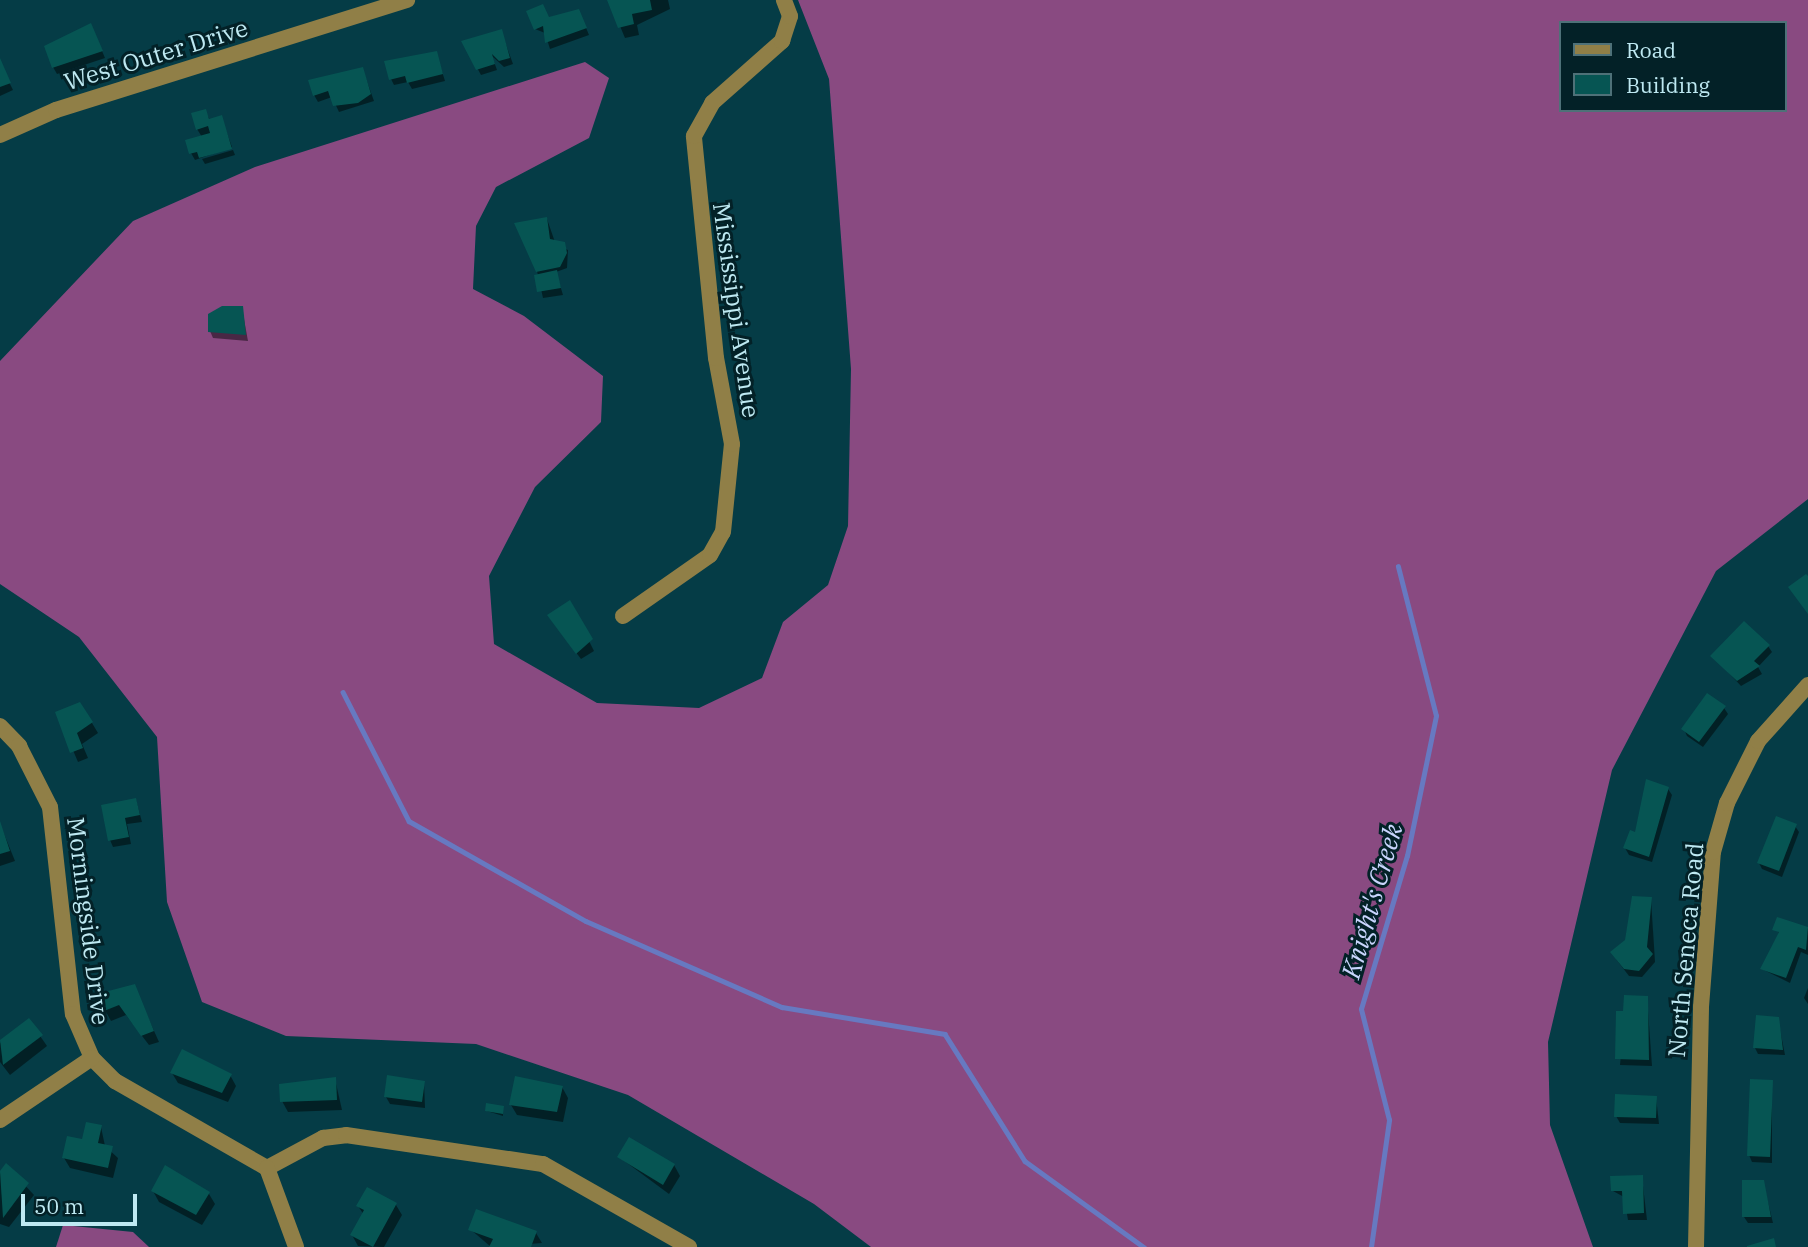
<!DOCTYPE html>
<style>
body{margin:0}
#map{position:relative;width:1808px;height:1247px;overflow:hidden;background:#053c46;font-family:"IBM Plex Serif",serif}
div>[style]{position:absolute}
.forest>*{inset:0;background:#894a81}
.shadow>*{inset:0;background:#0007}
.stream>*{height:4.5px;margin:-2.25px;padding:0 2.25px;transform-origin:2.25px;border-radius:2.25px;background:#6779c1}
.building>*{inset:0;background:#065553}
.minor>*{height:16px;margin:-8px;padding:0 8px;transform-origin:8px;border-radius:8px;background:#907f47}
span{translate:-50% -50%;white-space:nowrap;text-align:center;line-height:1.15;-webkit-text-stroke:6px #032127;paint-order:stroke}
.street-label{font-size:24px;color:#bee9f2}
.water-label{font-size:26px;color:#c9d5fd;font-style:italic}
.legend{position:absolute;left:1559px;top:21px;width:228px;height:91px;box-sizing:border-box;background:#032127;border:2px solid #4e7178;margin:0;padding:9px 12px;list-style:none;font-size:21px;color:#bee9f2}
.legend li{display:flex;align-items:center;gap:14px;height:35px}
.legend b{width:35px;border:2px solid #4e7178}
.scale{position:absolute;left:21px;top:1194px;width:116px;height:32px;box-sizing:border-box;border:4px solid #bee9f2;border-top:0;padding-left:9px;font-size:21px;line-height:24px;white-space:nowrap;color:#bee9f2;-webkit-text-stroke:5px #032127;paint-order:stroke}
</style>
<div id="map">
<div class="forest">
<div style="clip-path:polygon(evenodd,798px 0,1808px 0,1808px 499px,1716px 571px,1612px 770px,1548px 1042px,1550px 1125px,1593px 1247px,871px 1247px,814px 1204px,628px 1095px,476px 1044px,286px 1036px,202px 1002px,167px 902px,157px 737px,79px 637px,0 584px,0 361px,133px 221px,255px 167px,585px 62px,609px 78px,589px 138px,496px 187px,476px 226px,473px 289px,524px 316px,603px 376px,601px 422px,535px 487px,489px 576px,494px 644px,597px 703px,699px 708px,762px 678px,783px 622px,828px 585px,848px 526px,851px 369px,829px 79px,798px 0,1561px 23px,1785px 23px,1785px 110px,1561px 110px,1561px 23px)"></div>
<div style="clip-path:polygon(63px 1225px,133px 1232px,149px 1247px,56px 1247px)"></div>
</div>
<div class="shadow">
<div style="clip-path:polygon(609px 0,668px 0,670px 9px,637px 25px,639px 35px,625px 38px)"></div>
<div style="clip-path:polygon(549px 18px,582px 18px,589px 35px,550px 49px,545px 33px,535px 29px)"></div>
<div style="clip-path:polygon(501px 31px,513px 64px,504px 67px,492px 56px,497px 70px,481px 75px,463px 42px)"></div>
<div style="clip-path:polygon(94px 32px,105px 58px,57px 74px,53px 67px)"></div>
<div style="clip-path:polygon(436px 52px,445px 81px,412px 89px,408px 82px,394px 85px,391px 79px)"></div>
<div style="clip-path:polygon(0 64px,13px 90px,0 96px)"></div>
<div style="clip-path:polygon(365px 76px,374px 101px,339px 112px,332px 97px,318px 102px,314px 95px)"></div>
<div style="clip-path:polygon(205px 111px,210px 120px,221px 117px,232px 147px,195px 160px,191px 153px,202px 137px,197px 129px)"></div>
<div style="clip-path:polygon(233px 150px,235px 155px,205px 164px,202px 159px)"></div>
<div style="clip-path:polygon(547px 219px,556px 245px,568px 250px,567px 268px,556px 272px,563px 295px,543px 298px,537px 271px)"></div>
<div style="clip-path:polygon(242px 308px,248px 341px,213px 338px,210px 331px)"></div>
<div style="clip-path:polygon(573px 609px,594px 651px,581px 659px,553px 622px)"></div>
<div style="clip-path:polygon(1768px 646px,1772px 652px,1758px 667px,1762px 674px,1741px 686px,1713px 656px)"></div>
<div style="clip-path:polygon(1724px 708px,1728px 714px,1703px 747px,1687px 736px,1684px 729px)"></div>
<div style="clip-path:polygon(57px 713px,92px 723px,98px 733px,82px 744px,88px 758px,78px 762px)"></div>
<div style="clip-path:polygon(1668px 789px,1672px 795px,1652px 862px,1629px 855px,1625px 848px)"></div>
<div style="clip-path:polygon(136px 800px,142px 822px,127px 824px,131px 844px,113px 847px,110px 840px)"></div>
<div style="clip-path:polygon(0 824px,15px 861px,0 866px)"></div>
<div style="clip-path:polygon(1795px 826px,1799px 832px,1782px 877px,1762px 869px,1759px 863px)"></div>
<div style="clip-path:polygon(1651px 899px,1655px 962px,1642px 977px,1629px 976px,1616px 959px)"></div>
<div style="clip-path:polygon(1778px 919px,1808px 929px,1808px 955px,1801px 952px,1790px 983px,1762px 969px,1779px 937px)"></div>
<div style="clip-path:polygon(134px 986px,159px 1042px,149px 1045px,126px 1015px,111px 1021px,105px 1010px)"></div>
<div style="clip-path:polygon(1808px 988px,1808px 1004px,1804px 998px)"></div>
<div style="clip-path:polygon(1647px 997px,1652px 1066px,1620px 1065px,1625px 1013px)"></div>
<div style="clip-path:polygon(1778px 1019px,1785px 1055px,1758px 1054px,1755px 1048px)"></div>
<div style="clip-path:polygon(29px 1020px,47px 1046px,10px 1075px,0 1062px,0 1043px)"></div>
<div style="clip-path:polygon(172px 1073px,230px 1075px,236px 1086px,228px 1102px,178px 1083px)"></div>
<div style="clip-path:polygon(335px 1079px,342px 1110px,288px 1112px,282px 1101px)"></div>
<div style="clip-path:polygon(1772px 1081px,1772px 1163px,1752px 1162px,1749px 1155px)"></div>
<div style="clip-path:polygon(424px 1082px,425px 1108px,390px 1104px,386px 1097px)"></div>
<div style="clip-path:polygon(562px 1087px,568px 1098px,563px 1122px,517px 1115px,511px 1105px)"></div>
<div style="clip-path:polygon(1656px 1097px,1659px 1124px,1620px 1123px,1616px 1116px)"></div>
<div style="clip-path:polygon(503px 1108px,503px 1116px,487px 1111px)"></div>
<div style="clip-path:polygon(101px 1127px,105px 1146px,118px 1158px,113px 1178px,70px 1168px,64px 1158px)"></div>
<div style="clip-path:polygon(619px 1157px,674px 1165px,680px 1176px,669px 1194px)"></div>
<div style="clip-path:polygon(7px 1166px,34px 1195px,9px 1227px,0 1224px,0 1174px)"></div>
<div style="clip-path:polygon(1642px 1177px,1647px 1220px,1628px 1220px,1624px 1197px,1613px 1191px)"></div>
<div style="clip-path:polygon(1763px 1182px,1773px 1223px,1748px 1223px,1744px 1217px)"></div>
<div style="clip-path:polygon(153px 1191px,209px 1194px,215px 1204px,202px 1225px,159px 1202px)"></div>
<div style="clip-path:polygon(396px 1205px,402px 1215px,384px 1247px,358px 1246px,352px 1235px,364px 1215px,358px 1206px)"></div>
<div style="clip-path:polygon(470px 1229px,536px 1233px,542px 1243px,491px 1247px)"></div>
</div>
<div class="stream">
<div style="left:343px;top:692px;width:145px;rotate:62.9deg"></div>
<div style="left:409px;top:821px;width:203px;rotate:29.5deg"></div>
<div style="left:586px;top:921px;width:214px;rotate:23.7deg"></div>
<div style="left:782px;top:1007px;width:165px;rotate:9.4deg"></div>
<div style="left:945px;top:1034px;width:150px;rotate:57.8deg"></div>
<div style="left:1025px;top:1161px;width:147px;rotate:35.9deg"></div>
<div style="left:1371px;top:1247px;width:128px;rotate:-81.9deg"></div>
<div style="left:1389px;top:1120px;width:114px;rotate:-104.2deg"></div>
<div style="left:1361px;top:1009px;width:160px;rotate:-73.3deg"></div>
<div style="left:1407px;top:856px;width:143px;rotate:-78.3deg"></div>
<div style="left:1436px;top:716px;width:154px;rotate:-104.3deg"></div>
</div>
<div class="building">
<div style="clip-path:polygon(607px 0,650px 0,652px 10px,632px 14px,634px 24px,618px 28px)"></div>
<div style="clip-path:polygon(543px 4px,549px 17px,579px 9px,587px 28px,545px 43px,543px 26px,534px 30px,526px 11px)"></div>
<div style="clip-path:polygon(91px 23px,103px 51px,52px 68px,44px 46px)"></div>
<div style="clip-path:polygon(502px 29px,510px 58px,499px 61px,492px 54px,495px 64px,476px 70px,461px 41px)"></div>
<div style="clip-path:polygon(437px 51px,443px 74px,407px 83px,405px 76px,389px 80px,384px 61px)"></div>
<div style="clip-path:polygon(0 58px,11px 83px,0 87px)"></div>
<div style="clip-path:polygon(363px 67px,371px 94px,358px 103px,333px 106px,328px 91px,313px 96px,308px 80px)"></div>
<div style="clip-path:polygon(206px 109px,209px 119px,222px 115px,232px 149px,199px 158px,197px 152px,189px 154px,185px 140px,210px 133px,208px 126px,196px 130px,191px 113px)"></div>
<div style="clip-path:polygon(547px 217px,550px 239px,565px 242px,567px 253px,560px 267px,536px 272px,514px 223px)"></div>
<div style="clip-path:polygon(557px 270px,561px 288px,537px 292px,534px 275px)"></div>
<div style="clip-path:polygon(222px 306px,243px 306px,246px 335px,208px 332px,208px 314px)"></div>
<div style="clip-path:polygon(1806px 574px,1808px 576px,1808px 614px,1788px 587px)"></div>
<div style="clip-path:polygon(570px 600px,593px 639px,576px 654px,547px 615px)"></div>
<div style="clip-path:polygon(1744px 621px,1770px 645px,1754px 661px,1760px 666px,1737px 681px,1710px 656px)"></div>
<div style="clip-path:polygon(1707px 693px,1726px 706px,1699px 742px,1681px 729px)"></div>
<div style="clip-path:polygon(80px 702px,93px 722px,77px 733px,83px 748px,70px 753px,55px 712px)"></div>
<div style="clip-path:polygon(1646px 779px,1669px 787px,1649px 857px,1623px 848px,1630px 830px,1635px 832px)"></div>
<div style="clip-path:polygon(136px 798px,140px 815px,125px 818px,129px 837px,108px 841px,101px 805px)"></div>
<div style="clip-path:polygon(1776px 816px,1797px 824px,1779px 871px,1757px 863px)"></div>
<div style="clip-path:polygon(0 821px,10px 851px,0 854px)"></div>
<div style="clip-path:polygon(1632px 896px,1652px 897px,1647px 947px,1653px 954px,1639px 971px,1624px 969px,1610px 952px,1625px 940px)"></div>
<div style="clip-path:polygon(1777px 917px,1808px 927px,1806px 950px,1798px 947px,1786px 978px,1760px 969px,1779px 932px,1772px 930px)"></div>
<div style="clip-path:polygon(135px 984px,154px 1031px,141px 1036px,119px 1005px,104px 1011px,97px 994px)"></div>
<div style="clip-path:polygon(1624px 995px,1648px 996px,1649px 1060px,1615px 1059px,1616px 1011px,1623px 1011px)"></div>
<div style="clip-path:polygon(1756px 1015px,1779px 1017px,1783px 1050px,1753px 1048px)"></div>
<div style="clip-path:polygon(29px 1018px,43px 1035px,3px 1065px,0 1040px)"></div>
<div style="clip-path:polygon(182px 1049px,232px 1074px,222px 1093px,170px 1073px)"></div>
<div style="clip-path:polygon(387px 1075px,425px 1081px,422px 1102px,384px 1097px)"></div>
<div style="clip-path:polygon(515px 1076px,563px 1086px,557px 1112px,509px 1105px)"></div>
<div style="clip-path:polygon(336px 1077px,337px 1100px,280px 1102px,279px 1084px)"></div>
<div style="clip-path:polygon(1750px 1079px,1773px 1080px,1770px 1157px,1747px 1156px)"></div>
<div style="clip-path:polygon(1615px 1094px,1657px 1096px,1656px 1118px,1614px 1117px)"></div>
<div style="clip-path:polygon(486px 1103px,504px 1106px,503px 1114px,485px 1111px)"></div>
<div style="clip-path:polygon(86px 1122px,102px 1125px,98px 1143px,113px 1146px,108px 1168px,62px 1158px,67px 1136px,82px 1139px)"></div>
<div style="clip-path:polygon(629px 1137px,675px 1164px,663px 1185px,617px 1157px)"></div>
<div style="clip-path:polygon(6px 1163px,29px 1183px,3px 1218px,0 1171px)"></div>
<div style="clip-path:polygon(165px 1165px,210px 1192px,196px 1215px,151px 1191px)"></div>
<div style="clip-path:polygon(1643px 1175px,1644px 1213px,1623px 1214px,1622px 1191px,1611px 1191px,1610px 1176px)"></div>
<div style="clip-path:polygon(1742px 1180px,1764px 1180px,1771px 1217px,1742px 1217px)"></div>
<div style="clip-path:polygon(367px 1187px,397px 1203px,373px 1247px,350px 1235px,364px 1210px,356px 1206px)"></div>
<div style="clip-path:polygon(476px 1209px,537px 1231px,531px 1247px,489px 1247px,493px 1239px,468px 1230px)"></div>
<div style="clip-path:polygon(1774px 1238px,1776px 1247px,1747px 1247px,1747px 1246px)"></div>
</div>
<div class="minor">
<div style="left:0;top:135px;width:61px;rotate:-24.1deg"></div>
<div style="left:56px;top:110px;width:368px;rotate:-17.4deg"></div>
<div style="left:623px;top:616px;width:106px;rotate:-35deg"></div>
<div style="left:710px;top:555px;width:26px;rotate:-61deg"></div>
<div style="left:723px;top:532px;width:88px;rotate:-84.2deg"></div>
<div style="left:732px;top:444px;width:87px;rotate:-100.5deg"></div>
<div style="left:716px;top:358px;width:223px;rotate:-95.7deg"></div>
<div style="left:694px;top:136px;width:38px;rotate:-61deg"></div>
<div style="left:712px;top:103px;width:94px;rotate:-41.5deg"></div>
<div style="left:782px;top:41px;width:26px;rotate:-72deg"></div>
<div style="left:790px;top:16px;width:17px;rotate:-111deg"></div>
<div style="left:0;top:726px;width:28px;rotate:46deg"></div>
<div style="left:19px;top:746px;width:68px;rotate:63.1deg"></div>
<div style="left:50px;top:807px;width:208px;rotate:83.7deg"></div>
<div style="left:73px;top:1014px;width:48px;rotate:66.6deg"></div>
<div style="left:92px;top:1058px;width:33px;rotate:45deg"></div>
<div style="left:115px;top:1081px;width:175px;rotate:29.8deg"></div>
<div style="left:267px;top:1168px;width:64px;rotate:-28.2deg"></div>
<div style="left:323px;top:1138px;width:23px;rotate:-7deg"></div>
<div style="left:346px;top:1135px;width:199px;rotate:8.4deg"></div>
<div style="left:543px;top:1164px;width:168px;rotate:29.6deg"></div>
<div style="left:0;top:1120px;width:111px;rotate:-34deg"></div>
<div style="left:267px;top:1168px;width:84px;rotate:69.8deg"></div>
<div style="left:1696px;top:1247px;width:240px;rotate:-88.8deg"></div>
<div style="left:1701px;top:1007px;width:155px;rotate:-85.6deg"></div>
<div style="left:1713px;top:852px;width:51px;rotate:-74.1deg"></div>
<div style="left:1727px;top:803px;width:69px;rotate:-63.4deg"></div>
<div style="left:1758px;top:741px;width:75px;rotate:-48.2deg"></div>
</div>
<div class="street-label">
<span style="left:156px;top:55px;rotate:-17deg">West Outer Drive</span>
<span style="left:736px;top:310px;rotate:82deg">Mississippi Avenue</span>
<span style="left:88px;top:921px;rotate:83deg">Morningside Drive</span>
<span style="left:1686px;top:950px;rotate:-85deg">North Seneca Road</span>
</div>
<div class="water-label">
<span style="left:1372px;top:901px;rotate:-74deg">Knight's Creek</span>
</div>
<ul class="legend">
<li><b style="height:9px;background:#907f47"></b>Road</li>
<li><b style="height:19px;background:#065553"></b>Building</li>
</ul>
<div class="scale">50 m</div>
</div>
